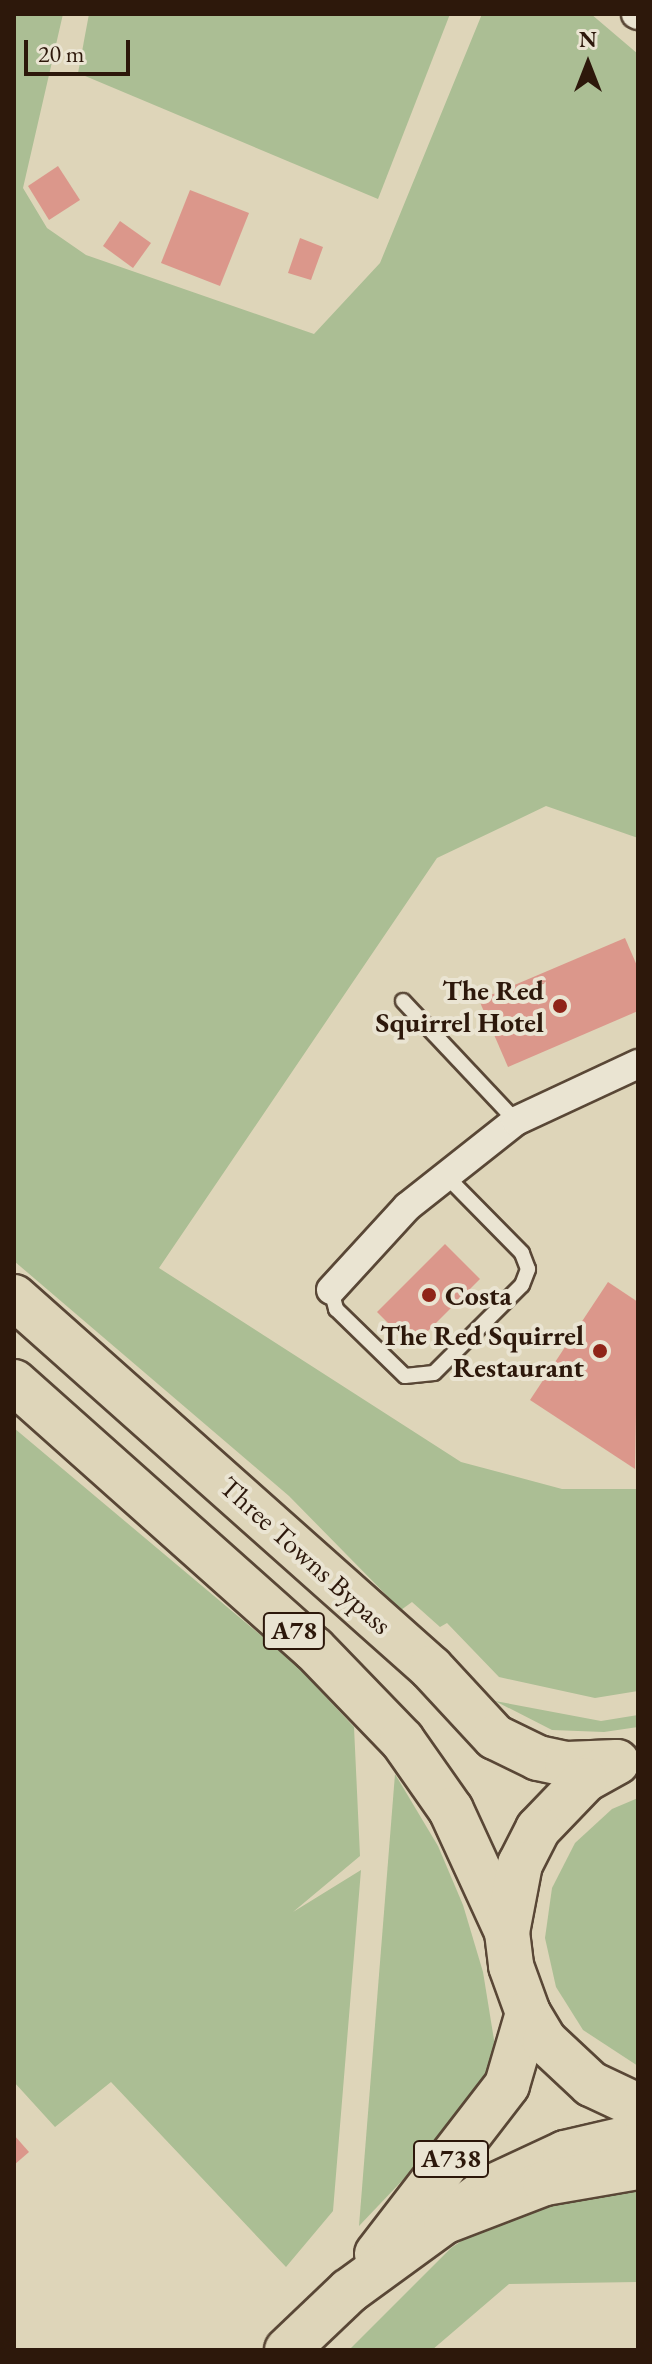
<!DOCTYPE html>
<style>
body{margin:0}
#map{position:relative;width:652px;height:2364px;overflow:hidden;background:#ded5b9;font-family:"EB Garamond",serif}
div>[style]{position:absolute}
.green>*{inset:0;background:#abbe94}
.building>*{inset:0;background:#db978b}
.roads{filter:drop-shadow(2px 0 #594736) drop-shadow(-2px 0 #594736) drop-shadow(0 2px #594736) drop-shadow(0 -2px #594736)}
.lane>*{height:14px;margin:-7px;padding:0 7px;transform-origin:7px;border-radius:7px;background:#eae4d2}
.street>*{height:28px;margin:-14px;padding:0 14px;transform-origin:14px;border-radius:14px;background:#eae4d2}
.primary>*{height:44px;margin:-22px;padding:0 22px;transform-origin:22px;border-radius:22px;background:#ded5b9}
.highway>*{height:44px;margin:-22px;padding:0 22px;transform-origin:22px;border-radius:22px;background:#ded5b9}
.dots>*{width:22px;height:22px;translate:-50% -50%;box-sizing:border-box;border:4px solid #eae4d2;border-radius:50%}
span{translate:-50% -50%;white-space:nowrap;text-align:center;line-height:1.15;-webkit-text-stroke:8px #eae4d2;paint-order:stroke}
.shield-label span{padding:2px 6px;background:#eae4d2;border:2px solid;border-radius:6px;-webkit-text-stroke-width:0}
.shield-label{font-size:26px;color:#2d180b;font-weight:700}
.poi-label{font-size:28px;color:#2d180b;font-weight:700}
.right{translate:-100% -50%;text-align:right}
.left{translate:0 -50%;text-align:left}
.street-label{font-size:28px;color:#2d180b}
.frame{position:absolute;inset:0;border:16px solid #2d180b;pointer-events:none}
.north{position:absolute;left:548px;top:24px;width:80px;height:80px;-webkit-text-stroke:6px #eae4d2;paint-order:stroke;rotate:0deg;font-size:22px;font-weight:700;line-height:32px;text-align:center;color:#2d180b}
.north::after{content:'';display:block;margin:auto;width:28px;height:36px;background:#2d180b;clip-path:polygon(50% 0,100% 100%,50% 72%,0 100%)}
.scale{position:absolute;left:24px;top:40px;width:106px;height:36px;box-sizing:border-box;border:4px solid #2d180b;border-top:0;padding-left:10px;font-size:24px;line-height:28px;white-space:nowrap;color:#2d180b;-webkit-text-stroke:6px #eae4d2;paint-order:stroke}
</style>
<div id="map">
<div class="green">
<div style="clip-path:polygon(14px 14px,63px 14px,23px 188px,47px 228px,86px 255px,314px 334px,380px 263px,482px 14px,591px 14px,638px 54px,638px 838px,546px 806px,437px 858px,159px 1268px,461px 1462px,562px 1489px,638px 1489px,638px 1691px,595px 1698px,499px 1677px,447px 1623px,440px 1627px,412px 1602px,401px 1610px,289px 1496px,14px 1261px)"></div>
<div style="clip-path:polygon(89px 14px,450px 14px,378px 199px,78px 73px)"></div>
<div style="clip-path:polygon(14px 1428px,295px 1664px,354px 1727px,360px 1856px,293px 1912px,361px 1870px,333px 2211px,286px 2267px,111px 2082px,55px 2127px,14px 2082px)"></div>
<div style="clip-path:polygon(495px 1701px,601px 1721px,638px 1715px,638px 1727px,604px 1732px,552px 1730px)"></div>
<div style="clip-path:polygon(395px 1774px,438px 1846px,463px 1905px,483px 1972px,495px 2046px,491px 2071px,437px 2144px,359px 2226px)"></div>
<div style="clip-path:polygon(638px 1798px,638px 2066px,583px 2030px,556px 1987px,545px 1938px,552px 1888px,575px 1843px,612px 1809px)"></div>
<div style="clip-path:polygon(638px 2182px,638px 2282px,509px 2284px,432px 2350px,349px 2350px,451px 2248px,506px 2211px)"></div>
</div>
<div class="building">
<div style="clip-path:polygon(58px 166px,80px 200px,49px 220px,28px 186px)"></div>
<div style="clip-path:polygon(190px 190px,249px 213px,220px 286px,161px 263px)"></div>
<div style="clip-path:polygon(120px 221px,151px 243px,133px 268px,103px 246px)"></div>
<div style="clip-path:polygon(300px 238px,323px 247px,311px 280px,288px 273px)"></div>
<div style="clip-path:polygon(625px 938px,638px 968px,638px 1011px,508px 1067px,479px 1000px)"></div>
<div style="clip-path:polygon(445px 1244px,480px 1279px,412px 1347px,377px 1312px)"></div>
<div style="clip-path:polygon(608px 1282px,638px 1302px,635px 1469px,530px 1400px)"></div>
<div style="clip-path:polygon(14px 2135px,29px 2152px,14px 2165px)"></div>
</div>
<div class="roads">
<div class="lane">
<div style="left:403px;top:1001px;width:165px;rotate:46.7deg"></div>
<div style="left:331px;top:1290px;width:20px;rotate:75deg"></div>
<div style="left:336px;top:1309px;width:96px;rotate:44.2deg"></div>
<div style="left:405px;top:1376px;width:29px;rotate:-6deg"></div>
<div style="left:434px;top:1373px;width:124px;rotate:-45deg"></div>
<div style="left:522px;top:1285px;width:17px;rotate:-69deg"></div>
<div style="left:528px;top:1269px;width:17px;rotate:-111deg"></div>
<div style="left:522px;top:1253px;width:110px;rotate:-134.6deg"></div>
</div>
<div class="street">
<div style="left:636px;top:14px;width:2px;rotate:27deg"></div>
<div style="left:331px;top:1290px;width:113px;rotate:-47.5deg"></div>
<div style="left:407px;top:1207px;width:139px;rotate:-38.3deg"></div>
<div style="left:516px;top:1121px;width:135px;rotate:-25deg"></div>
</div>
<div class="primary">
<div style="left:377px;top:2254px;width:213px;rotate:-52.4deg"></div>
<div style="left:507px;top:2085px;width:75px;rotate:-73.7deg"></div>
<div style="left:287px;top:2350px;width:86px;rotate:-43.6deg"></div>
<div style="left:349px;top:2291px;width:175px;rotate:-36.1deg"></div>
<div style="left:490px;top:2188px;width:83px;rotate:-25deg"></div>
<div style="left:565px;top:2153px;width:75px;rotate:-13.1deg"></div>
</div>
<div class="highway">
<div style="left:14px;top:1297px;width:558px;rotate:41.66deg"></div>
<div style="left:431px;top:1668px;width:94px;rotate:47.2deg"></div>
<div style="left:495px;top:1737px;width:48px;rotate:26deg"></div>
<div style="left:538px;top:1758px;width:30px;rotate:12deg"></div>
<div style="left:567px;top:1764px;width:49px;rotate:-2.3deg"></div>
<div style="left:14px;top:1382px;width:402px;rotate:41.7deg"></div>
<div style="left:314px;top:1649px;width:127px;rotate:46deg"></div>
<div style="left:402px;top:1740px;width:85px;rotate:55deg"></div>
<div style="left:451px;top:1810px;width:134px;rotate:65.3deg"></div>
<div style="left:617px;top:1762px;width:37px;rotate:151deg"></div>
<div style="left:585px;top:1780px;width:68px;rotate:133.8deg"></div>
<div style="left:538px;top:1829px;width:39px;rotate:117deg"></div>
<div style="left:520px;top:1864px;width:69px;rotate:100.8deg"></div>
<div style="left:507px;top:1932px;width:34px;rotate:83deg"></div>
<div style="left:511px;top:1966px;width:50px;rotate:70.1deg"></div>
<div style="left:528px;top:2013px;width:33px;rotate:59deg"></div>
<div style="left:545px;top:2041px;width:63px;rotate:43.1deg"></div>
<div style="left:591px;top:2084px;width:52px;rotate:25.1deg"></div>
<div style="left:446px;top:2221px;width:106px;rotate:-21deg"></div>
<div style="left:545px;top:2183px;width:94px;rotate:-9.8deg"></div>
</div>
</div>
<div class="dots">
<div style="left:560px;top:1006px;background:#8f2418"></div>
<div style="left:429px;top:1295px;background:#8f2418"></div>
<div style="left:600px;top:1351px;background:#8f2418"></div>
</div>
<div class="shield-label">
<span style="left:294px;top:1631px">A78</span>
<span style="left:451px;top:2159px">A738</span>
</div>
<div class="poi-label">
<span class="right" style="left:544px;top:1006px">The Red<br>Squirrel Hotel</span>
<span class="left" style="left:445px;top:1295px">Costa</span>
<span class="right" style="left:584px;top:1351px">The Red Squirrel<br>Restaurant</span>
</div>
<div class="street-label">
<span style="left:306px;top:1555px;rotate:42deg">Three Towns Bypass</span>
</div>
<div class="frame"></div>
<div class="north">N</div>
<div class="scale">20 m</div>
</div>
